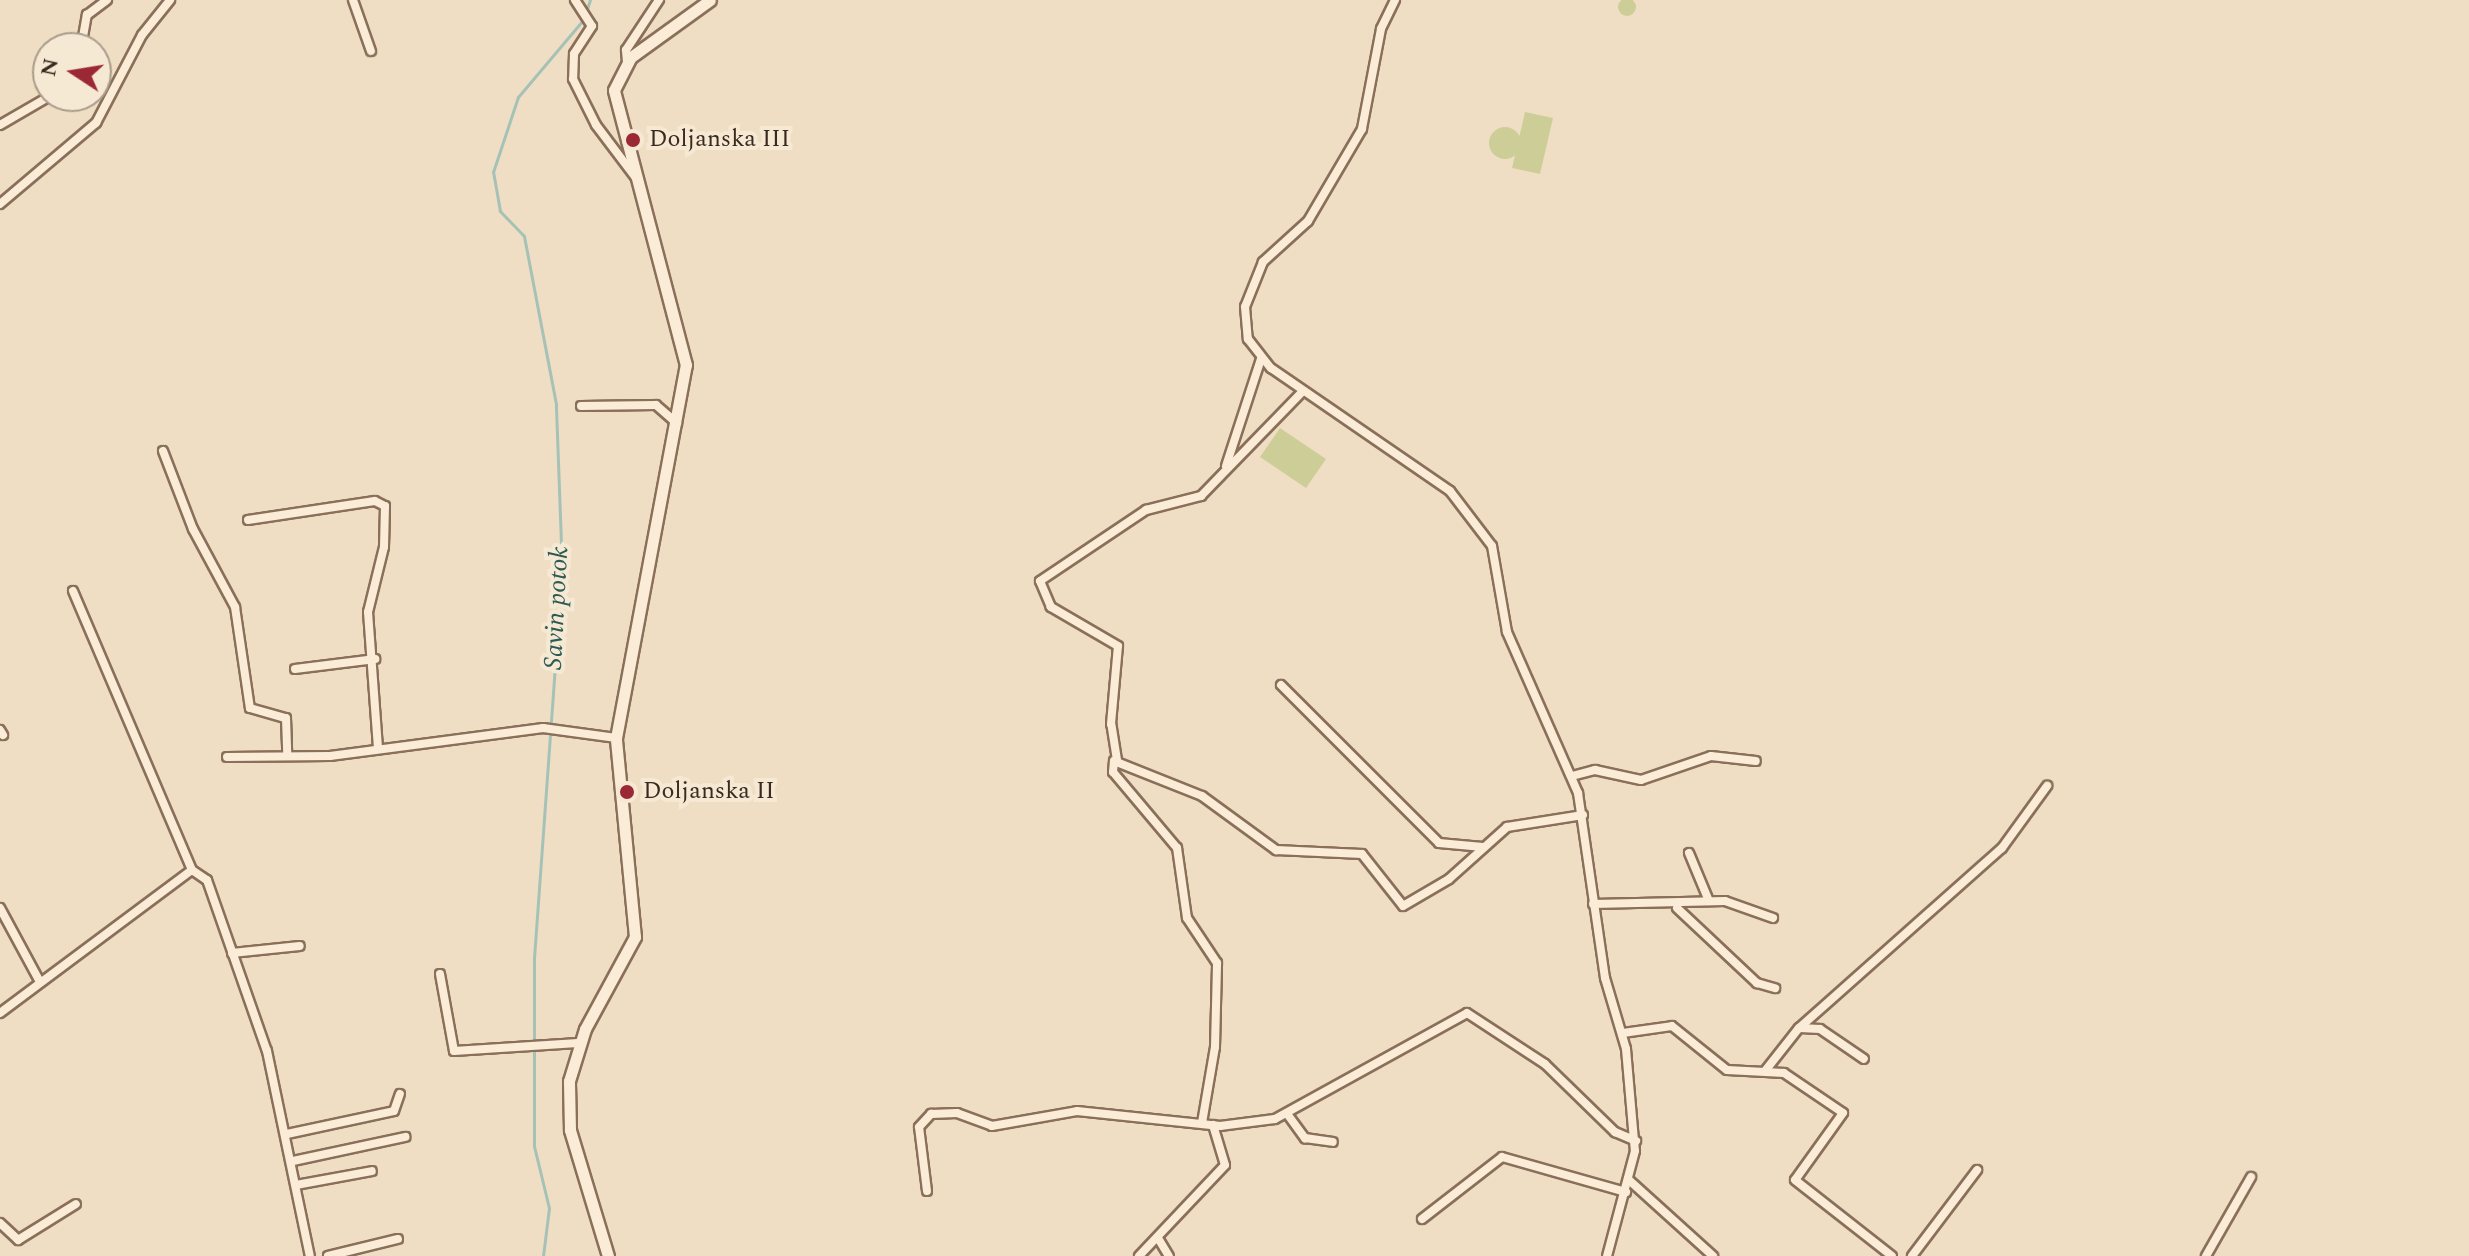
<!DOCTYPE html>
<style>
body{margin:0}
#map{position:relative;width:2469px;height:1256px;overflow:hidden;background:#efdec4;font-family:Spectral,serif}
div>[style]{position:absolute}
.green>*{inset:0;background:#cdce97}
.round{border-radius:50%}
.stream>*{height:3px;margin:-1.5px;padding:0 1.5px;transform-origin:1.5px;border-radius:1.5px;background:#a6c2b7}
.roads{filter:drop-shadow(2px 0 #8a6f5a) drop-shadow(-2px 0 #8a6f5a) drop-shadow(0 2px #8a6f5a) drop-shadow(0 -2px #8a6f5a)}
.street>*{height:8px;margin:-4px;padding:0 4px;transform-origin:4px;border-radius:4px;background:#faecd7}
.secondary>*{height:11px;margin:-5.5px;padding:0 5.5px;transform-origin:5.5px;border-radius:5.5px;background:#faecd7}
.dots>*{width:22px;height:22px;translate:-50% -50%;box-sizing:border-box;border:4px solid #f6e9d4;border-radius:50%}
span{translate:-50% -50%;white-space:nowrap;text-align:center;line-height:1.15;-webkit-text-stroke:8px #f6e9d4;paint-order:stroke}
.poi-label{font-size:24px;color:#3a291e}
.left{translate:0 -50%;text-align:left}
.water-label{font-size:26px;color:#2d5a53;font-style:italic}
.north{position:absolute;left:32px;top:32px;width:80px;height:80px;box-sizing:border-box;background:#f6e9d4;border:2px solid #ab9c8b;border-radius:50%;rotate:282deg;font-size:22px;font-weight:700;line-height:32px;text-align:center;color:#3a291e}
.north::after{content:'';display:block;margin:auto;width:28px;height:36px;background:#9b2835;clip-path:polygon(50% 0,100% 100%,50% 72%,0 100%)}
</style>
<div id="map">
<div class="green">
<div class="round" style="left:1618px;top:-2px;width:18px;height:18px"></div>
<div style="clip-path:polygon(1525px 112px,1553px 118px,1540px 174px,1512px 168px)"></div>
<div class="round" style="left:1489px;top:127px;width:32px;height:32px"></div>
<div style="clip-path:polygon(1280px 428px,1326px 459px,1306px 488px,1260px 457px)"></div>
</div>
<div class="stream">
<div style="left:586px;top:12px;width:13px;rotate:-72deg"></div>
<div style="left:543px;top:1256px;width:48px;rotate:-82.9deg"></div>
<div style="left:549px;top:1208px;width:64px;rotate:-103.6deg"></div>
<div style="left:534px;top:1146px;width:188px;rotate:-90deg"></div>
<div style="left:534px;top:958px;width:388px;rotate:-85.9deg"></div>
<div style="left:562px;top:571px;width:167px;rotate:-92.1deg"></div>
<div style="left:556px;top:404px;width:171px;rotate:-100.8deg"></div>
<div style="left:524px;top:236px;width:35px;rotate:-134deg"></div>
<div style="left:500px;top:211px;width:40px;rotate:-100deg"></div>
<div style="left:493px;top:172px;width:79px;rotate:-71.6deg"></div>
<div style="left:518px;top:97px;width:102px;rotate:-49.8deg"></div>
</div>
<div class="roads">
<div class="street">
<div style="left:353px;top:0;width:54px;rotate:70.6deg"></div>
<div style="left:575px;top:0;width:31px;rotate:57deg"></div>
<div style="left:592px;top:26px;width:33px;rotate:123deg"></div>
<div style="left:574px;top:54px;width:25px;rotate:92deg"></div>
<div style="left:573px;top:79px;width:51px;rotate:63.4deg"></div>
<div style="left:596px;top:125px;width:66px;rotate:53deg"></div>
<div style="left:1395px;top:0;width:32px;rotate:116deg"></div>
<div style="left:1381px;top:29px;width:102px;rotate:100.8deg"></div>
<div style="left:1362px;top:129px;width:107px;rotate:120.4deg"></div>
<div style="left:1308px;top:221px;width:61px;rotate:137.7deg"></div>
<div style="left:1263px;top:262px;width:48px;rotate:111.8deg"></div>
<div style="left:1245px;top:307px;width:32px;rotate:85deg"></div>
<div style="left:1248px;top:339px;width:37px;rotate:52deg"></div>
<div style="left:1271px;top:368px;width:217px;rotate:34.5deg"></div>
<div style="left:1450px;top:491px;width:69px;rotate:52.6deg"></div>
<div style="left:1492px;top:546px;width:87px;rotate:80.1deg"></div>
<div style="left:1507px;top:632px;width:176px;rotate:66.2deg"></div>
<div style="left:1578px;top:793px;width:187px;rotate:81.7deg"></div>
<div style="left:1605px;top:978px;width:74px;rotate:73.5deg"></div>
<div style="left:1626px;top:1049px;width:102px;rotate:85deg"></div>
<div style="left:1635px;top:1151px;width:109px;rotate:104.9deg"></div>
<div style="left:81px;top:48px;width:34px;rotate:-80deg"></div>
<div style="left:87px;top:15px;width:25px;rotate:-37deg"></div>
<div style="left:627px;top:62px;width:12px;rotate:-95deg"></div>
<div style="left:626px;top:50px;width:60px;rotate:-56.6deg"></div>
<div style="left:0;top:125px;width:58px;rotate:-30.1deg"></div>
<div style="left:0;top:204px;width:126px;rotate:-40.2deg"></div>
<div style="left:96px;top:123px;width:99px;rotate:-62.4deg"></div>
<div style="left:142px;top:35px;width:45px;rotate:-51.3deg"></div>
<div style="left:581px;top:406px;width:75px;rotate:-0.8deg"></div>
<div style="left:656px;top:405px;width:28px;rotate:41deg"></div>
<div style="left:163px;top:451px;width:84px;rotate:69deg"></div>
<div style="left:193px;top:529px;width:89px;rotate:61.7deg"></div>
<div style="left:235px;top:607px;width:102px;rotate:81.6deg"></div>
<div style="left:250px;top:708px;width:37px;rotate:16deg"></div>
<div style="left:286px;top:718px;width:38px;rotate:88deg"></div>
<div style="left:1226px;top:466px;width:113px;rotate:-71.9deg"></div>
<div style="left:248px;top:520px;width:128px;rotate:-8.5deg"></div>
<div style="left:375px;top:501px;width:11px;rotate:27deg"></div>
<div style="left:385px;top:506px;width:41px;rotate:91.4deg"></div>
<div style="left:384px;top:547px;width:67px;rotate:103.8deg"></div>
<div style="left:368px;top:612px;width:137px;rotate:85.8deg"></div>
<div style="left:73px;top:591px;width:303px;rotate:66.9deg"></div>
<div style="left:295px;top:669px;width:81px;rotate:-7.1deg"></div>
<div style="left:1281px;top:685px;width:223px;rotate:45deg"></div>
<div style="left:1439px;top:843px;width:44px;rotate:5.2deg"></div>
<div style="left:0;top:730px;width:6px;rotate:59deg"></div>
<div style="left:227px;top:757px;width:103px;rotate:-0.6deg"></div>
<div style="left:330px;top:756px;width:215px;rotate:-7.5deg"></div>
<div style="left:543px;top:728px;width:74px;rotate:7.8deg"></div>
<div style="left:1117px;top:760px;width:36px;rotate:-99deg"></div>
<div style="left:1111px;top:724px;width:78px;rotate:-84.9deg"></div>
<div style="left:1118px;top:646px;width:78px;rotate:-149.8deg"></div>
<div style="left:1051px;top:607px;width:28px;rotate:-113deg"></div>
<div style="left:1040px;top:581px;width:128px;rotate:-33.8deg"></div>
<div style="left:1146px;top:510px;width:57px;rotate:-14.3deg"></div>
<div style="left:1201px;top:496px;width:146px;rotate:-45.8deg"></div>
<div style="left:1572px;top:776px;width:24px;rotate:-15deg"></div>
<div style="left:1595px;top:770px;width:47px;rotate:12.3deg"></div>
<div style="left:1641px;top:780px;width:74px;rotate:-18.9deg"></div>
<div style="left:1711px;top:756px;width:45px;rotate:6.3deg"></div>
<div style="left:1689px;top:853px;width:52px;rotate:67.4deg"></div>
<div style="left:192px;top:870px;width:18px;rotate:34deg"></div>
<div style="left:207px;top:880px;width:181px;rotate:70.7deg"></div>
<div style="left:267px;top:1051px;width:209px;rotate:78.2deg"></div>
<div style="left:1593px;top:904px;width:132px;rotate:-1.3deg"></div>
<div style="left:1725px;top:901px;width:51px;rotate:19.5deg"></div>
<div style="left:0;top:908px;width:82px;rotate:61.6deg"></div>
<div style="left:1677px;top:908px;width:110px;rotate:43.2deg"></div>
<div style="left:1757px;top:983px;width:19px;rotate:16deg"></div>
<div style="left:232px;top:953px;width:68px;rotate:-5.9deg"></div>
<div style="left:440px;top:974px;width:78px;rotate:79.7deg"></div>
<div style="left:454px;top:1051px;width:124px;rotate:-3.7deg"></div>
<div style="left:0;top:1013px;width:239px;rotate:-36.7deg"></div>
<div style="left:1800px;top:1028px;width:20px;rotate:3deg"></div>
<div style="left:1820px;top:1029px;width:53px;rotate:34.3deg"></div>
<div style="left:1623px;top:1033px;width:49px;rotate:-8.1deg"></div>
<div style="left:1672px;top:1026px;width:70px;rotate:38.7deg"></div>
<div style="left:1727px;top:1070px;width:57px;rotate:3deg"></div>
<div style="left:1784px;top:1073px;width:71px;rotate:34.1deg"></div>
<div style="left:1843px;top:1113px;width:82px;rotate:125.6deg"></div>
<div style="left:1795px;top:1180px;width:123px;rotate:38.1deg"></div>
<div style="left:1765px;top:1071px;width:55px;rotate:-51.7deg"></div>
<div style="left:1799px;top:1028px;width:271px;rotate:-41.6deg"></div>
<div style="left:2002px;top:848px;width:77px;rotate:-54deg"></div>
<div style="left:1288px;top:1115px;width:29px;rotate:54deg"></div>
<div style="left:1305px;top:1138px;width:28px;rotate:8deg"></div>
<div style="left:1202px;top:1123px;width:77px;rotate:-80.3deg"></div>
<div style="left:1215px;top:1047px;width:84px;rotate:-88.6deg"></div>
<div style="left:1217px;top:963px;width:54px;rotate:-123.7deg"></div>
<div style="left:1187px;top:918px;width:71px;rotate:-98.1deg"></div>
<div style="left:1177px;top:848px;width:99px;rotate:-130.1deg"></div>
<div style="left:1113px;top:772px;width:11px;rotate:-85deg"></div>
<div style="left:1114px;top:761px;width:95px;rotate:21.7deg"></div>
<div style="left:1202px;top:796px;width:92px;rotate:36.1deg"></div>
<div style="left:1276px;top:850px;width:86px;rotate:2.7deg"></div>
<div style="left:1362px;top:854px;width:66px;rotate:51.7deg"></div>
<div style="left:1403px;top:906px;width:53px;rotate:-30.4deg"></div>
<div style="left:1449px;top:879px;width:78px;rotate:-41.9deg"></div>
<div style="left:1507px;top:827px;width:77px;rotate:-9deg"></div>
<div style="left:287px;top:1134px;width:109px;rotate:-12.1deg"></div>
<div style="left:394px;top:1111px;width:18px;rotate:-71deg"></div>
<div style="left:293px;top:1161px;width:115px;rotate:-12.1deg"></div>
<div style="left:1630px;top:1181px;width:112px;rotate:42.1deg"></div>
<div style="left:296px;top:1185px;width:77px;rotate:-10.4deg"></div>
<div style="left:927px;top:1191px;width:64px;rotate:-97.1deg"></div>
<div style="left:919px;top:1127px;width:18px;rotate:-47deg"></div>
<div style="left:931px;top:1114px;width:26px;rotate:-2deg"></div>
<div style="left:957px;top:1113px;width:37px;rotate:20deg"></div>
<div style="left:992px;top:1126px;width:86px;rotate:-10deg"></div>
<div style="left:1077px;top:1111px;width:144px;rotate:6deg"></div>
<div style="left:1220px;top:1126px;width:55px;rotate:-7.3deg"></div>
<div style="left:1275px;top:1119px;width:219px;rotate:-28.9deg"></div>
<div style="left:1467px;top:1013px;width:93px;rotate:33.2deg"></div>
<div style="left:1545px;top:1064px;width:98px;rotate:44.2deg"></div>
<div style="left:1615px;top:1132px;width:23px;rotate:23deg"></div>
<div style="left:1422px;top:1219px;width:101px;rotate:-37.8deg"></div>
<div style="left:1502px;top:1157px;width:129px;rotate:15.8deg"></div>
<div style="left:0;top:1223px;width:25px;rotate:43deg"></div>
<div style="left:18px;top:1240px;width:68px;rotate:-31.8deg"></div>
<div style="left:1158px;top:1238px;width:21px;rotate:59deg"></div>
<div style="left:328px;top:1256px;width:72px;rotate:-13.7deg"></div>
<div style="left:1139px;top:1256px;width:125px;rotate:-46.6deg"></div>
<div style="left:1225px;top:1165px;width:42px;rotate:-106.7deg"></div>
<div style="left:1912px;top:1256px;width:108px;rotate:-52.9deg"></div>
<div style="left:2206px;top:1256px;width:91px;rotate:-60.3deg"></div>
</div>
<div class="secondary">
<div style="left:608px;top:1256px;width:132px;rotate:-106.8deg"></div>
<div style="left:570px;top:1130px;width:49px;rotate:-91.2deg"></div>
<div style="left:569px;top:1081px;width:54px;rotate:-72.9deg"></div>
<div style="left:585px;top:1029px;width:105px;rotate:-61.5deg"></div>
<div style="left:635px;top:937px;width:200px;rotate:-95.5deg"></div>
<div style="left:616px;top:738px;width:380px;rotate:-79.4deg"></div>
<div style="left:686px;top:365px;width:284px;rotate:-104.7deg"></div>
<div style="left:614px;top:90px;width:37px;rotate:-63deg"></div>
<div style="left:631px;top:57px;width:97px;rotate:-35.8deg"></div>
</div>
</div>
<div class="dots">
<div style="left:633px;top:140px;background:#9b2835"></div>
<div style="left:627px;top:792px;background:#9b2835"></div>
</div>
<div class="poi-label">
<span class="left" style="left:649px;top:140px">Doljanska III</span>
<span class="left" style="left:643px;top:792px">Doljanska II</span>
</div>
<div class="water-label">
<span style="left:557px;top:608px;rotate:-87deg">Savin potok</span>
</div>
<div class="north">N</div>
</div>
